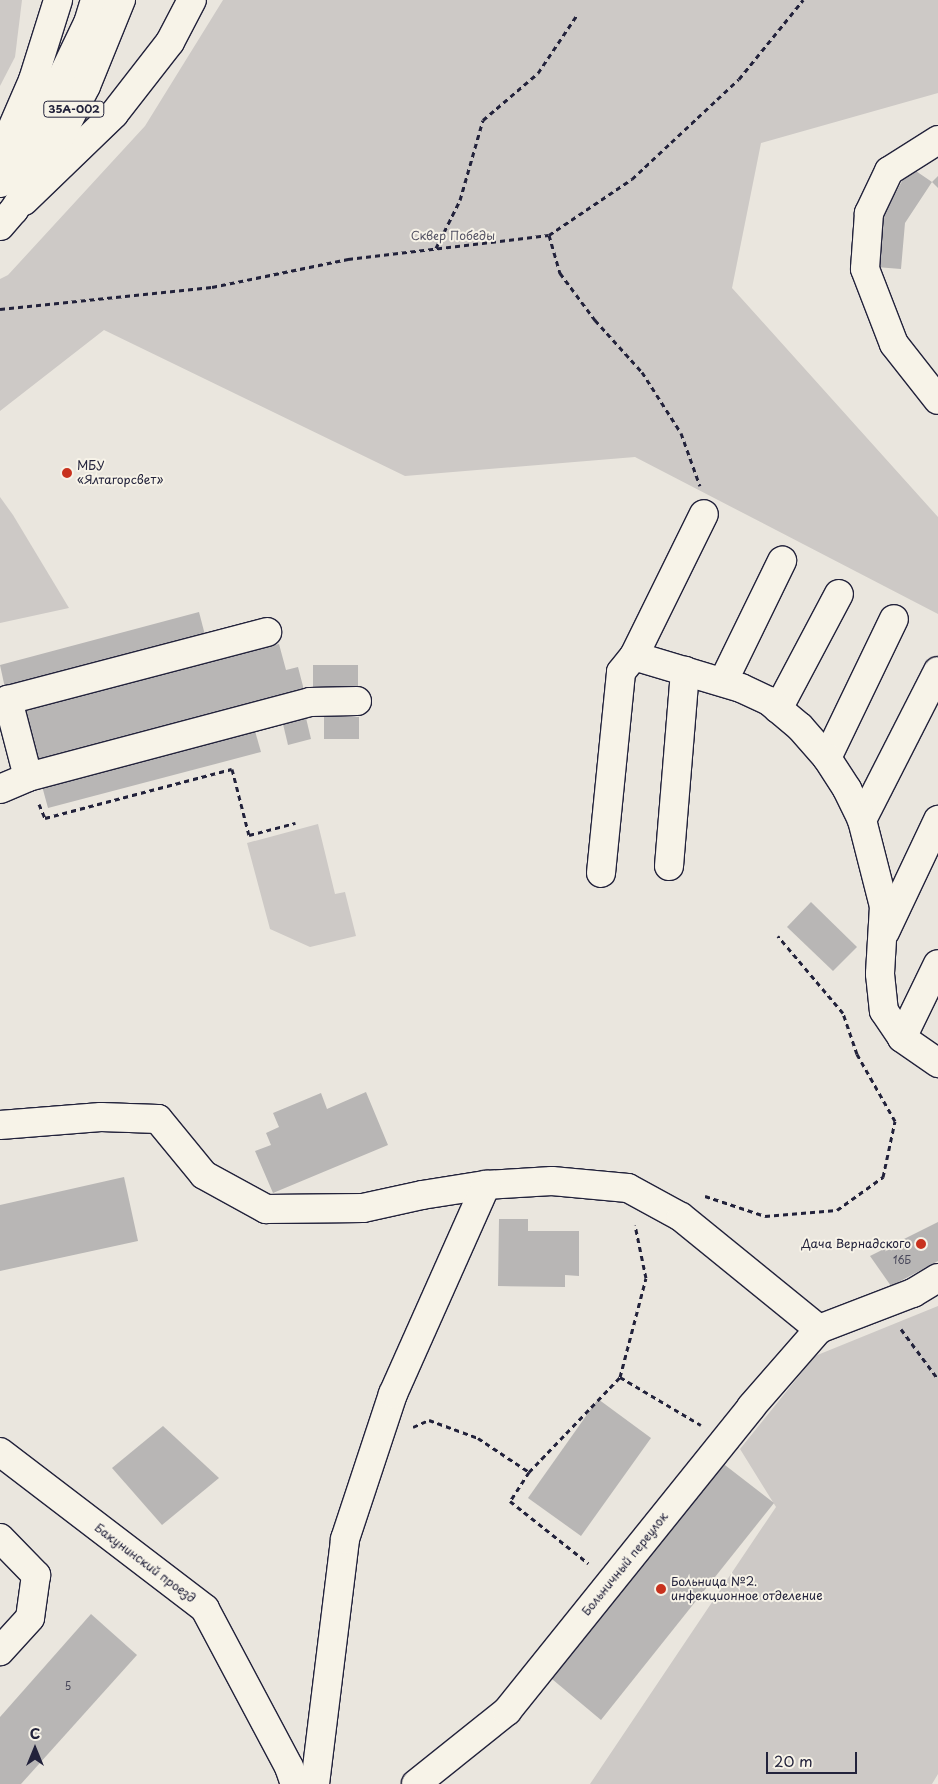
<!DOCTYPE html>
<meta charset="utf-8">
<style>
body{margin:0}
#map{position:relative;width:938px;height:1784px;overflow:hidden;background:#eae6de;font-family:"Playpen Sans",sans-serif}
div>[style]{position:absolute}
.green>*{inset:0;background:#cdc9c6}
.building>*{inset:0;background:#b8b6b5}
.path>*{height:3px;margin-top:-1.5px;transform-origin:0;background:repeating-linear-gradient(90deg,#22223b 0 5px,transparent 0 9px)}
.roads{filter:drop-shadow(1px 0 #22223b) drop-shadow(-1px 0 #22223b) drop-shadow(0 1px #22223b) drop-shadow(0 -1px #22223b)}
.minor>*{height:28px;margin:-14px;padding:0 14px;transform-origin:14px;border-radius:14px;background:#f7f3e8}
.highway>*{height:28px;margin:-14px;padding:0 14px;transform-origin:14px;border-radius:14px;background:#f7f3e8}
.dots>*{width:14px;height:14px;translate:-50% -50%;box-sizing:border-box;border:2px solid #f7f3e8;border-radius:50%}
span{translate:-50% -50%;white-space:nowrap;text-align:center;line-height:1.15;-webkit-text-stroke:4px #f7f3e8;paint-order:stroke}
.number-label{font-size:10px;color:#48475a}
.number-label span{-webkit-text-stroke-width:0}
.shield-label span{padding:1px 4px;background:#f7f3e8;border:1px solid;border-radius:4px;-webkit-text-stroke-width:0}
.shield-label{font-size:11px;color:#22223b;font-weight:700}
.park-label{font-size:12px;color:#555465}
.poi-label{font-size:12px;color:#22223b}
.left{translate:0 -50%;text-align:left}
.right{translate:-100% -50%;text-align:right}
.street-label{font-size:12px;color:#22223b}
.north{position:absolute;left:10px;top:1724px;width:50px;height:50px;-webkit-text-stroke:4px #f7f3e8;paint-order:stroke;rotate:0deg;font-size:14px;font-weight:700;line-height:20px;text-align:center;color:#22223b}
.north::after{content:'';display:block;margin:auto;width:18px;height:22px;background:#22223b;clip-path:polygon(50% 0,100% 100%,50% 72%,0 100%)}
.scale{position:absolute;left:766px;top:1752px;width:91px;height:22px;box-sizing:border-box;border:2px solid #22223b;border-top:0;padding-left:6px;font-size:15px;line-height:18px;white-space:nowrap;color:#22223b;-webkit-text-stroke:4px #f7f3e8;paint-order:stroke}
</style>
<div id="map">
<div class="green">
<div style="clip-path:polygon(0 0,22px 0,15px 57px,0 86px)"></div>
<div style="clip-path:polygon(223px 0,938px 0,938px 93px,761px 143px,732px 288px,938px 517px,938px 614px,635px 457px,405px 476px,104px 330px,0 411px,0 279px,8px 275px,145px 126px)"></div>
<div style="clip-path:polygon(0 497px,13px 515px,69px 608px,0 623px)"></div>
<div style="clip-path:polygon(318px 824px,335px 894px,345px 892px,356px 936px,310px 947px,270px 929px,247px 843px)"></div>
<div style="clip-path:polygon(938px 1306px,938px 1774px,932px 1784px,590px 1784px,776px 1507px,740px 1449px,815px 1356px)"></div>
</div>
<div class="building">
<div style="clip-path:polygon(910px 167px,932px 182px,905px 223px,901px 269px,876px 267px,883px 215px)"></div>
<div style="clip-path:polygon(938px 176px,938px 188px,932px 182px)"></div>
<div style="clip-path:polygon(199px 612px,205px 635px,5px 688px,0 665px)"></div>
<div style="clip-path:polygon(279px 644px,286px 670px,298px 667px,304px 690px,36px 760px,22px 711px)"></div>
<div style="clip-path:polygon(313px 665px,358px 665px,358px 688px,313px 688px)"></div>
<div style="clip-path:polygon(324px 717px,359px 717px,359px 739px,324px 739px)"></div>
<div style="clip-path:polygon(306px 718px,311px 739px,288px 745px,283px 724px)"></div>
<div style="clip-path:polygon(255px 731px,261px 752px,48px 808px,42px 786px)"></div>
<div style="clip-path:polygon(811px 902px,857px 947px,833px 971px,787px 927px)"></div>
<div style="clip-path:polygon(366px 1092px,388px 1145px,273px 1193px,255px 1151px,271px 1145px,266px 1133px,279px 1127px,273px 1113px,321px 1093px,327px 1109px)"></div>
<div style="clip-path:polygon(124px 1177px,138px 1241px,0 1271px,0 1205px)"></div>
<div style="clip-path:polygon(499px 1219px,528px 1219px,528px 1231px,579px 1231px,579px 1276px,565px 1275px,565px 1287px,498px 1286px)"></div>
<div style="clip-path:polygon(938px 1222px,938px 1261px,891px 1286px,870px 1256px)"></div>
<div style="clip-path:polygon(598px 1399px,651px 1438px,581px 1536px,528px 1498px)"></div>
<div style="clip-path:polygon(163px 1426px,219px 1478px,162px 1525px,112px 1468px)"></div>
<div style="clip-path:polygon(721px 1462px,774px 1503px,601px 1720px,546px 1674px)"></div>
<div style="clip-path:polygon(91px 1614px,137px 1655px,21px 1784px,0 1784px,0 1717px)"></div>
</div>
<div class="path">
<div style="left:549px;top:235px;width:40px;rotate:74deg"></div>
<div style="left:560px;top:273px;width:59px;rotate:53.3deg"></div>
<div style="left:595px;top:320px;width:70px;rotate:47.9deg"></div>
<div style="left:642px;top:372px;width:72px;rotate:57.4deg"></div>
<div style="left:681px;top:433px;width:56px;rotate:70.3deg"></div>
<div style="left:436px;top:248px;width:54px;rotate:-63.4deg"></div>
<div style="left:460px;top:200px;width:83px;rotate:-74deg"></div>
<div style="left:483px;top:120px;width:72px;rotate:-40.5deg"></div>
<div style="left:538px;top:73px;width:70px;rotate:-56.1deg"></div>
<div style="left:0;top:309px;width:213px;rotate:-5.9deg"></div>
<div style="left:212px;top:287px;width:139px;rotate:-11.6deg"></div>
<div style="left:348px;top:259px;width:202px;rotate:-6.8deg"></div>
<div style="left:549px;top:235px;width:100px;rotate:-34deg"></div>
<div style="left:632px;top:179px;width:146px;rotate:-43.1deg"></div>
<div style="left:739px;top:79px;width:102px;rotate:-51deg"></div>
<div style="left:39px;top:804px;width:15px;rotate:67deg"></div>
<div style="left:45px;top:818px;width:193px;rotate:-14.7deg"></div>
<div style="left:232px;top:769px;width:68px;rotate:75.6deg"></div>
<div style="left:249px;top:835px;width:48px;rotate:-14.6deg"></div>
<div style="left:705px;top:1196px;width:63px;rotate:18.4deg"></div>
<div style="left:765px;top:1216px;width:72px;rotate:-4.8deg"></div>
<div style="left:837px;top:1210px;width:57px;rotate:-35.7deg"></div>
<div style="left:883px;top:1177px;width:57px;rotate:-77.9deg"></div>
<div style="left:895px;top:1121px;width:77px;rotate:-119.6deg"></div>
<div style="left:857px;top:1054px;width:43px;rotate:-108.9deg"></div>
<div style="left:843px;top:1013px;width:101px;rotate:-130.2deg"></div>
<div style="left:901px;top:1329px;width:62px;rotate:53.5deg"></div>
<div style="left:620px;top:1377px;width:94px;rotate:30.7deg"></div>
<div style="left:413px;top:1427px;width:17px;rotate:-24deg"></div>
<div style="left:429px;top:1420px;width:52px;rotate:20.2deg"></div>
<div style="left:478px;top:1438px;width:61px;rotate:33.7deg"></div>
<div style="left:529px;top:1472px;width:132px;rotate:-46.2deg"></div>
<div style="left:620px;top:1377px;width:102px;rotate:-75.3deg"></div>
<div style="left:646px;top:1278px;width:54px;rotate:-101.7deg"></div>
<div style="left:529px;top:1472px;width:35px;rotate:123deg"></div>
<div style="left:510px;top:1501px;width:100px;rotate:38.5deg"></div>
</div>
<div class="roads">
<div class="minor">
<div style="left:938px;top:140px;width:58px;rotate:147.7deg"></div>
<div style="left:889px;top:171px;width:47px;rotate:115.5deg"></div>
<div style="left:869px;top:213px;width:56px;rotate:94.1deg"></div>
<div style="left:865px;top:269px;width:80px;rotate:68.9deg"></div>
<div style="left:894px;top:344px;width:71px;rotate:51.8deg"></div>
<div style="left:0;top:156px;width:83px;rotate:-66.5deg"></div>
<div style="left:33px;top:80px;width:84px;rotate:-72.6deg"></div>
<div style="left:24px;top:201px;width:125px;rotate:-44deg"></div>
<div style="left:114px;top:114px;width:91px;rotate:-52.1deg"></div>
<div style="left:170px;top:42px;width:47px;rotate:-62.4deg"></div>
<div style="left:634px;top:656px;width:158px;rotate:-63.8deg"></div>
<div style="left:723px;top:682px;width:135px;rotate:-64deg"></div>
<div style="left:778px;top:709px;width:130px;rotate:-62.1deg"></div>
<div style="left:827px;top:758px;width:154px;rotate:-64.3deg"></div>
<div style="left:28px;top:777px;width:80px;rotate:-104.6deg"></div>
<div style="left:8px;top:700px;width:268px;rotate:-14.7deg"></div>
<div style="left:0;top:789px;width:30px;rotate:-23deg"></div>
<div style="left:28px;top:777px;width:292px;rotate:-14.9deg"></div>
<div style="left:310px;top:702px;width:47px;rotate:-1.2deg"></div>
<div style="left:862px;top:820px;width:167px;rotate:-63deg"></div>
<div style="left:669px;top:866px;width:196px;rotate:-85.3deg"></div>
<div style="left:601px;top:873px;width:202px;rotate:-84.3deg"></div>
<div style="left:621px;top:672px;width:21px;rotate:-51deg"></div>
<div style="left:634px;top:656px;width:112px;rotate:16.7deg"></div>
<div style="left:741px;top:688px;width:31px;rotate:25deg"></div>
<div style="left:769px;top:701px;width:40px;rotate:40deg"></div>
<div style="left:800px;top:727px;width:41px;rotate:48.9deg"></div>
<div style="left:827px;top:758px;width:37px;rotate:57deg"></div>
<div style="left:847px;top:789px;width:34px;rotate:64deg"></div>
<div style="left:862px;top:820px;width:89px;rotate:75.7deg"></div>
<div style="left:884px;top:906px;width:68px;rotate:93.4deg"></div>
<div style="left:880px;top:974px;width:37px;rotate:84deg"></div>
<div style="left:884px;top:1011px;width:32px;rotate:56deg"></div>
<div style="left:902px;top:1038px;width:44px;rotate:34.8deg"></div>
<div style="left:885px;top:932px;width:124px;rotate:-64.7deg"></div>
<div style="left:902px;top:1038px;width:82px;rotate:-64.1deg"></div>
<div style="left:0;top:1125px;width:101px;rotate:-4.5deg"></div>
<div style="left:101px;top:1117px;width:57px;rotate:2deg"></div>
<div style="left:158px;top:1119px;width:72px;rotate:50.6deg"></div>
<div style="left:204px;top:1175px;width:71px;rotate:28.7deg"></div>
<div style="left:266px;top:1209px;width:97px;rotate:-0.6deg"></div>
<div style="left:363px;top:1208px;width:60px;rotate:-12.4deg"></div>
<div style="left:422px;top:1195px;width:65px;rotate:-8.9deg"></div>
<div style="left:486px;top:1185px;width:66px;rotate:-3.5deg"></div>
<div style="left:552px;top:1181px;width:76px;rotate:5.3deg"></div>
<div style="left:628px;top:1188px;width:60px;rotate:28.7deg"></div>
<div style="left:681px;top:1217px;width:178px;rotate:39.1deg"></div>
<div style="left:0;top:1452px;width:258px;rotate:37.4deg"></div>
<div style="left:205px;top:1609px;width:179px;rotate:62deg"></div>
<div style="left:289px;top:1767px;width:18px;rotate:71deg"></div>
<div style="left:0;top:1538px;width:52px;rotate:45.8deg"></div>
<div style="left:36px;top:1575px;width:43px;rotate:97.9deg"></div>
<div style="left:30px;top:1618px;width:45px;rotate:132.3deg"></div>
<div style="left:315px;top:1784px;width:247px;rotate:-83deg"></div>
<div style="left:345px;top:1539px;width:153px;rotate:-71.7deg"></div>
<div style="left:393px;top:1394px;width:229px;rotate:-66deg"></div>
<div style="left:416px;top:1784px;width:117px;rotate:-38.7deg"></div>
<div style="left:507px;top:1711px;width:390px;rotate:-51.2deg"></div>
<div style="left:751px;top:1407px;width:103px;rotate:-48.9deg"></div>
<div style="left:819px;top:1329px;width:101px;rotate:-21deg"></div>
<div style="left:913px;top:1293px;width:29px;rotate:-31deg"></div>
</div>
<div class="highway">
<div style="left:0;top:183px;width:61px;rotate:-56.3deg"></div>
<div style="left:34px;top:132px;width:59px;rotate:-63deg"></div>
<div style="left:61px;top:79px;width:62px;rotate:-64.3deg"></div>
<div style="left:88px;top:23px;width:24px;rotate:-73deg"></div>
<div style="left:0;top:226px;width:21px;rotate:-49deg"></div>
<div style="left:14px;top:210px;width:86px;rotate:-57.8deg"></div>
<div style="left:60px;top:137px;width:57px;rotate:-63deg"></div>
<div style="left:86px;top:86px;width:93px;rotate:-67.9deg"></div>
</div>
</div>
<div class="dots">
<div style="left:67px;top:473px;background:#c8321e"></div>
<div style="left:921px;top:1244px;background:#c8321e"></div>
<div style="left:661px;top:1589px;background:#c8321e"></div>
</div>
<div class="number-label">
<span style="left:902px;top:1260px">16Б</span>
<span style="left:68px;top:1686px">5</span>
</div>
<div class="shield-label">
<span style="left:74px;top:109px">35А-002</span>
</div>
<div class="park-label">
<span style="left:453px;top:236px">Сквер Победы</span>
</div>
<div class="poi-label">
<span class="left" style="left:77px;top:473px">МБУ<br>«Ялтагорсвет»</span>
<span class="right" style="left:911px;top:1244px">Дача Вернадского</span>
<span class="left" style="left:671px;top:1589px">Больница №2.<br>инфекционное отделение</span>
</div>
<div class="street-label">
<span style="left:145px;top:1563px;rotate:37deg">Бакунинский проезд</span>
<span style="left:625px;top:1564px;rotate:-51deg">Больничный переулок</span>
</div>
<div class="north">С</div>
<div class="scale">20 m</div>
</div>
